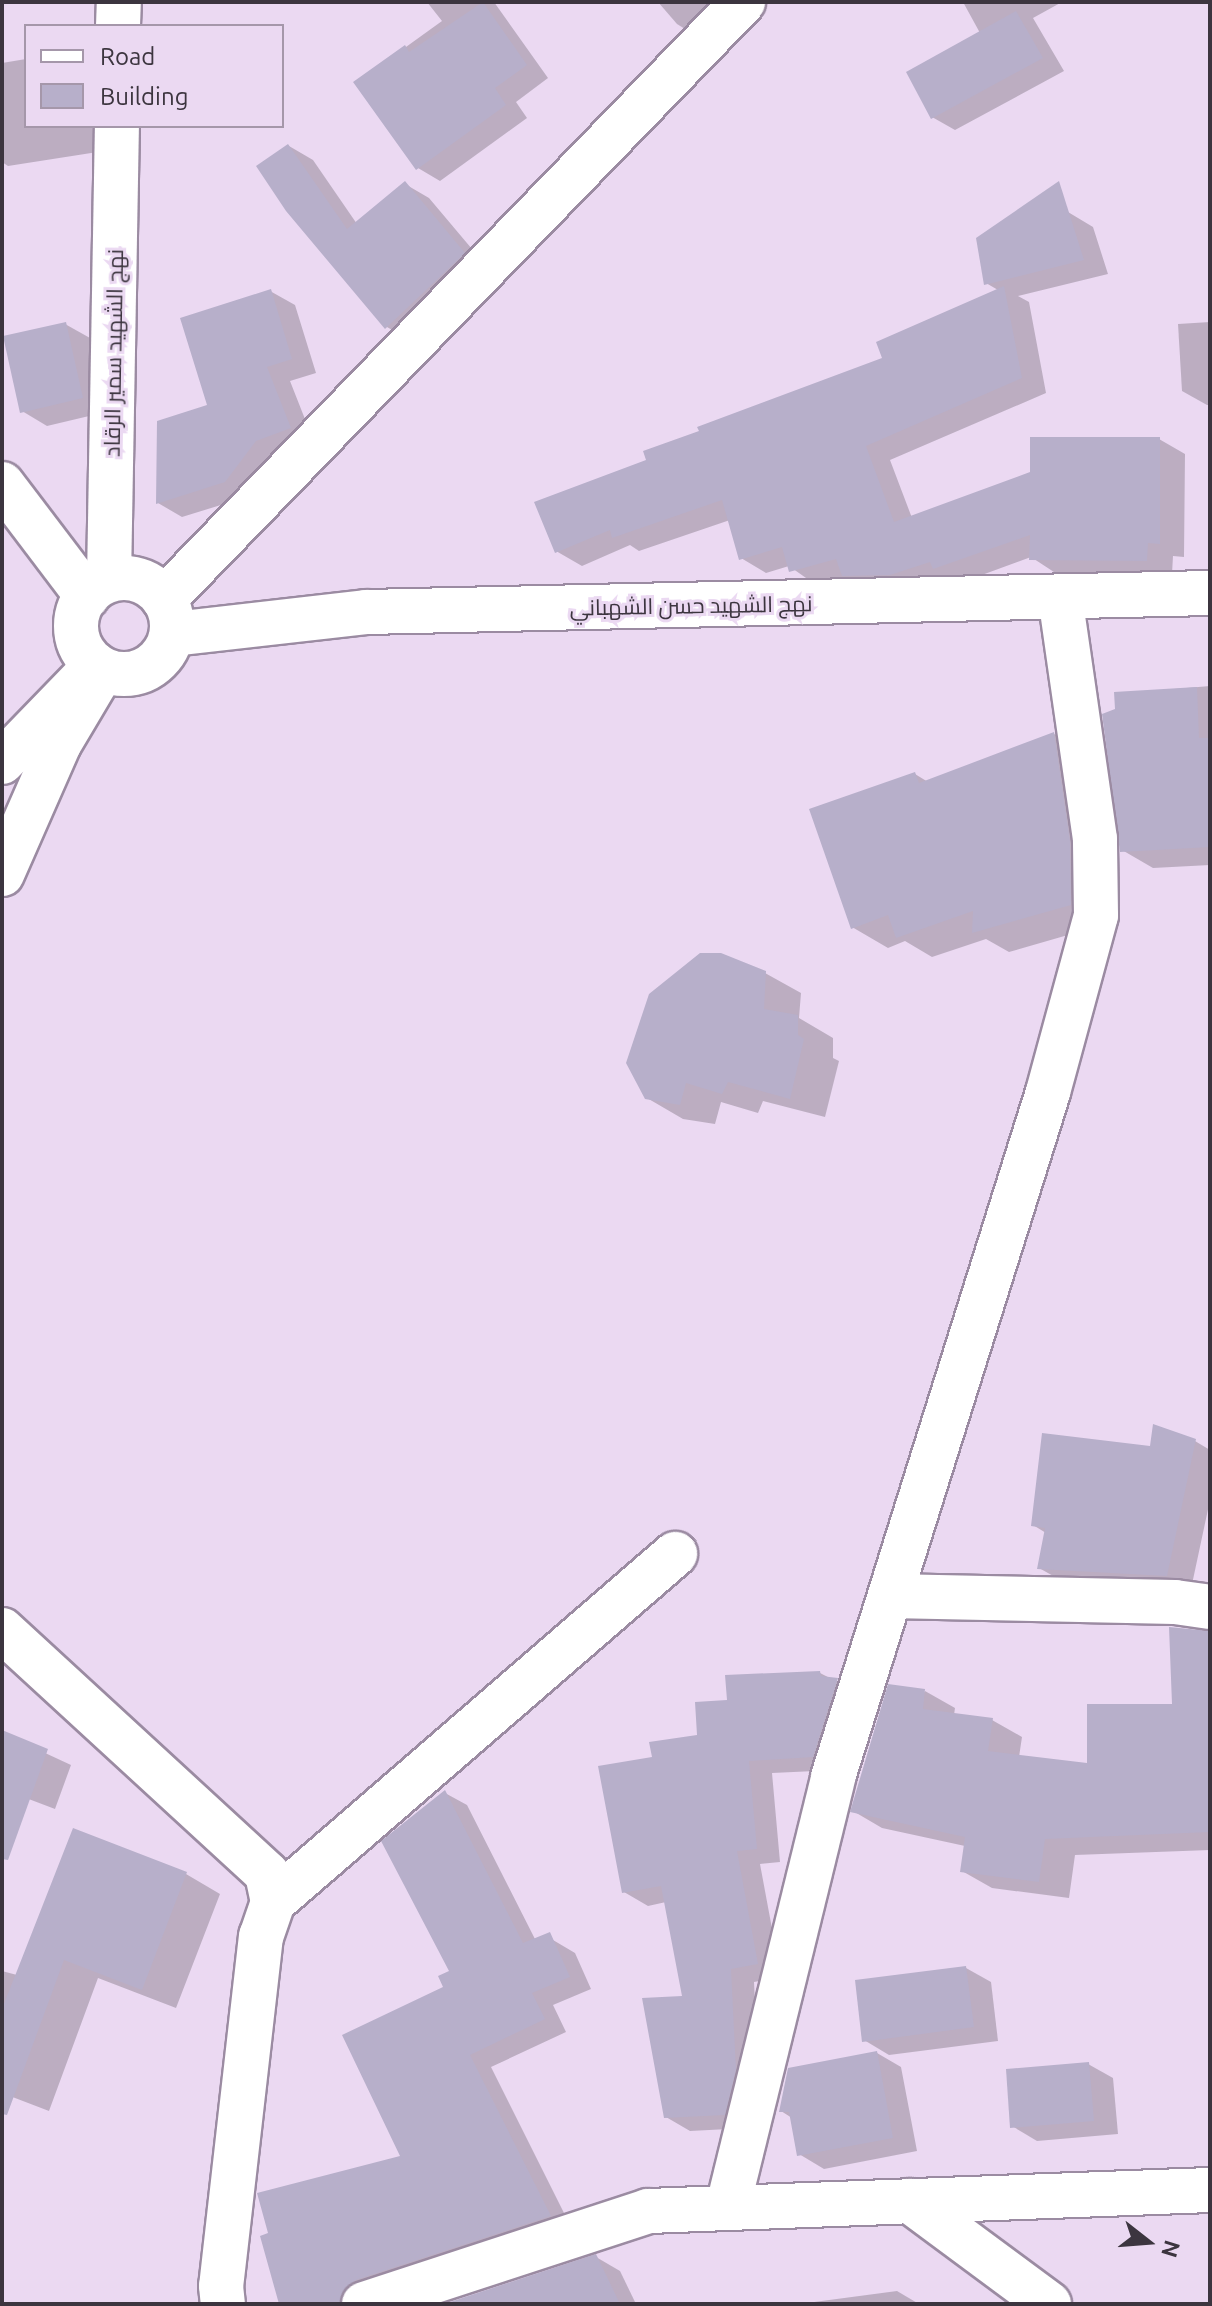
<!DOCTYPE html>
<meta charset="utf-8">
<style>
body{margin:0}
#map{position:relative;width:1212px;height:2306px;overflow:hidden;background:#ebd9f2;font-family:Ubuntu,Cairo,sans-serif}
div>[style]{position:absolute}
.shadow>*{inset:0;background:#0003}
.building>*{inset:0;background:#b7afca}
.roads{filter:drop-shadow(2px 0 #9b8ba2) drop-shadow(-2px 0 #9b8ba2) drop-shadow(0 2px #9b8ba2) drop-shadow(0 -2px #9b8ba2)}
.minor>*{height:44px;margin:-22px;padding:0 22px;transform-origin:22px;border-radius:22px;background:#fff}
.tertiary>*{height:44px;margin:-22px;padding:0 22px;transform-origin:22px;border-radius:22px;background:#fff}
.tertiary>.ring{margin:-22px;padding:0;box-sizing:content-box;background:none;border:44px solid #fff;border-radius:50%}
span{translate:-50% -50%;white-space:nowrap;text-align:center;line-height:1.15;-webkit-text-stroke:6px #ebd9f2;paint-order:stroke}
.street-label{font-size:22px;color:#3c353f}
.frame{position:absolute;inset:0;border:4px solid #3c353f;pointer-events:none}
.legend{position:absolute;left:24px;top:24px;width:260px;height:104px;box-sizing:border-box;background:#ebd9f2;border:2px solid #a597aa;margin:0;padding:10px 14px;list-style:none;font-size:24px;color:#3c353f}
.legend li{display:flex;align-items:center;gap:16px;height:40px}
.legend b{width:40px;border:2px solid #a597aa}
.north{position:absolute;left:1108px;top:2202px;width:80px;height:80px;-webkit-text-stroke:6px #ebd9f2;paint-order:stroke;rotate:107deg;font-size:22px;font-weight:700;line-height:32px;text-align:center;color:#3c353f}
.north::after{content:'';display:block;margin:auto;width:28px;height:36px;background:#3c353f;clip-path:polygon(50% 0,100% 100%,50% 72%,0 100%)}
</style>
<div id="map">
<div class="shadow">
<div style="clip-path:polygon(427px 2px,494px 2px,548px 78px,516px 102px,527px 118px,440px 181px,418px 168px,356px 83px,442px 21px)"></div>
<div style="clip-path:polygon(658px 2px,746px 2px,701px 39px,677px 24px)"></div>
<div style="clip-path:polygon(963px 2px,1062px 2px,1033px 18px,1064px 71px,955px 130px,932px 117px,980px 33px)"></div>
<div style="clip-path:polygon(26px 59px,26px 126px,100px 126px,104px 151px,8px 166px,2px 162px,2px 63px)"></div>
<div style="clip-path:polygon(289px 146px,313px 160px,357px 224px,405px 184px,429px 198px,488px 268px,411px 341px,387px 327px)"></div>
<div style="clip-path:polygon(1068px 212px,1093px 227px,1108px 274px,1018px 296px,1029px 302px,1046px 393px,890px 460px,912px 518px,1159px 439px,1185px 454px,1184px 557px,1173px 556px,1172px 574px,1057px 574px,1031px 557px,960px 583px,869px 590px,847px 577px,816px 585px,789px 566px,766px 573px,741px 558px,730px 520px,639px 551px,630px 545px,582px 566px,556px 551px,649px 461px,885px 359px,998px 290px,986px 283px)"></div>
<div style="clip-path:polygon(270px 291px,295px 305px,316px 373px,290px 381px,314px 442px,250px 496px,182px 517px,158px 503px)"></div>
<div style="clip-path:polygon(1210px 322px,1210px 405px,1207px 405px,1182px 391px,1178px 324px)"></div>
<div style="clip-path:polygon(65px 324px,90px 338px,106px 412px,47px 426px,22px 411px)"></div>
<div style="clip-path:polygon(1210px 686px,1210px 865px,1153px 868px,1122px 850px,1116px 694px)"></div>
<div style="clip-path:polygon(1054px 734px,1089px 754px,1106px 924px,1009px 952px,986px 939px,932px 957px,905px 941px,888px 948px,852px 927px,915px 774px,928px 782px)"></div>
<div style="clip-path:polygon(765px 973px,801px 993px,799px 1018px,833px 1038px,833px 1058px,839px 1061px,825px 1117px,763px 1101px,758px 1113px,721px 1102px,715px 1124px,683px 1119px,647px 1098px)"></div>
<div style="clip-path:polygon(1195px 1441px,1210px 1450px,1210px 1500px,1191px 1589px,1064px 1582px,1039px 1568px,1046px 1533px,1033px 1525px,1152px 1448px)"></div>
<div style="clip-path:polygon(1210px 1633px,1210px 1850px,1075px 1855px,1069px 1898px,992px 1888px,962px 1871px,965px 1846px,882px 1828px,853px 1811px,925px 1691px,955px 1708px,954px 1715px,992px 1720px,1022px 1737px,1019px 1757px,1089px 1766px,1174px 1706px)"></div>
<div style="clip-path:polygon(820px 1673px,861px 1694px,837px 1770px,772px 1773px,780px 1862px,760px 1864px,781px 1977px,754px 1982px,759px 2084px,748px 2128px,690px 2131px,666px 2117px,684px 1998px,666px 1902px,648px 1906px,624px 1892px,654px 1759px,699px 1736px,729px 1702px)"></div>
<div style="clip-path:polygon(2px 1733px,71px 1765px,55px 1809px,26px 1798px,2px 1842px)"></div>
<div style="clip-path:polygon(445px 1793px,467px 1805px,537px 1943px,553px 1940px,575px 1953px,591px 1989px,553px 2005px,566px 2032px,491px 2067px,572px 2229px,360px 2304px,281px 2304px,402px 2157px,452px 1971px)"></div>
<div style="clip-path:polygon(74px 1830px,186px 1874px,220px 1894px,176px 2008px,98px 1978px,49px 2111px,2px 2093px,2px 1971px,17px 1975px)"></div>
<div style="clip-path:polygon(966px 1968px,991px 1982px,998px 2041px,889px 2055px,864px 2040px)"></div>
<div style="clip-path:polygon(877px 2053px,901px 2067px,917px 2151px,824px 2169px,799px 2154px,792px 2118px,781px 2111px)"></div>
<div style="clip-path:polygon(1088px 2064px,1113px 2078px,1118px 2134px,1037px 2141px,1012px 2126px)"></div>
<div style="clip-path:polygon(596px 2257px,620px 2271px,636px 2304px,451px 2304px)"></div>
<div style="clip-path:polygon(897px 2291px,919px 2304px,799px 2304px)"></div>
</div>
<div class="building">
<div style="clip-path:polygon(483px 2px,527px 65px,495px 88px,506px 105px,416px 170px,353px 82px,405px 45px,409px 52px)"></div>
<div style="clip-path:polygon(1016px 11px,1043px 58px,931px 119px,906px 72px)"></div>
<div style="clip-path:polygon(288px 144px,347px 229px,405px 181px,465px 253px,385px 329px,286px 211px,256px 166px)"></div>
<div style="clip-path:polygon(1059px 181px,1084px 260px,984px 285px,976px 238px)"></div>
<div style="clip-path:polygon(1004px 286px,1022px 378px,866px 446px,894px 522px,1030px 472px,1030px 437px,1160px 437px,1160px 544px,1148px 543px,1147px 561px,1029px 560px,1030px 535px,933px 569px,930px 562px,890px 575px,842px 576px,836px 559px,789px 572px,782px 547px,739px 560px,722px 500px,612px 538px,610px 530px,555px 553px,534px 502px,646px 460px,643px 451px,699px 431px,697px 427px,882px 358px,876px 342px)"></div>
<div style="clip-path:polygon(271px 289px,292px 359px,267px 367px,291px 428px,256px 441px,225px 482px,156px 504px,157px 421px,207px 405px,180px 318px)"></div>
<div style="clip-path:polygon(66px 322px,83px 398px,20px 413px,3px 336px)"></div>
<div style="clip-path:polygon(1197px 687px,1199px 738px,1210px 738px,1210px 847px,1120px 852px,1102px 714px,1115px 709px,1114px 692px)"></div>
<div style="clip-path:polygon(1054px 732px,1070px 841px,1071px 905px,972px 933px,973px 911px,896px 938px,888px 915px,851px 929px,809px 809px,915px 772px,919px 783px)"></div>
<div style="clip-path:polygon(700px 953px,721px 953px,766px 971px,764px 1009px,798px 1015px,798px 1035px,804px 1039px,790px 1099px,728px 1082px,722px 1094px,686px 1083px,680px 1105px,645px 1099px,626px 1063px,649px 994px)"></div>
<div style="clip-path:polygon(1153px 1424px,1196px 1439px,1167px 1576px,1037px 1569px,1045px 1528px,1031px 1526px,1042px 1433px,1150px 1446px)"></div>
<div style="clip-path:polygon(1169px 1627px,1210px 1631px,1210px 1832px,1045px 1839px,1039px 1882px,960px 1872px,965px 1837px,850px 1812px,888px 1684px,925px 1689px,923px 1709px,993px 1718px,988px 1751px,1087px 1763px,1087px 1704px,1172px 1704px)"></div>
<div style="clip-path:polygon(820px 1671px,821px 1676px,838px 1678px,813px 1757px,749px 1761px,757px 1849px,737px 1851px,758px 1964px,731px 1969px,736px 2070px,725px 2115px,664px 2118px,642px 1998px,682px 1996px,661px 1886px,622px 1893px,598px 1766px,652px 1757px,649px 1742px,697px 1735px,695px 1702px,727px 1700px,725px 1675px)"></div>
<div style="clip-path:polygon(2px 1730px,48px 1749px,8px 1860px,2px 1859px)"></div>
<div style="clip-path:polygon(445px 1790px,523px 1943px,550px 1932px,570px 1977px,532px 1993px,545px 2019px,470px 2055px,551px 2216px,356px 2280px,345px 2288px,340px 2304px,279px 2304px,260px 2236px,268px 2233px,257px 2193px,400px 2156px,342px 2035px,443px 1987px,438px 1976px,449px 1971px,381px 1841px)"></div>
<div style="clip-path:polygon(73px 1828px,187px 1872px,142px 1990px,64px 1960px,7px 2115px,2px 2114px,2px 2009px)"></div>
<div style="clip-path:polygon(966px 1966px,974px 2027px,862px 2042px,855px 1980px)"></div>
<div style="clip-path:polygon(877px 2051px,893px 2138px,797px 2156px,789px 2112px,779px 2112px,788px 2068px)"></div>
<div style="clip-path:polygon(1089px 2062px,1094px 2121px,1010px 2128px,1006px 2069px)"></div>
<div style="clip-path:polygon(596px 2254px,620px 2304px,444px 2304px)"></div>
</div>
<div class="roads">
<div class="minor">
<div style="left:118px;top:26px;width:24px;rotate:-88deg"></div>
<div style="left:2px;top:484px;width:141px;rotate:52.8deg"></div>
<div style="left:109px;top:580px;width:454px;rotate:-89deg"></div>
<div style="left:173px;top:634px;width:194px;rotate:-6.5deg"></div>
<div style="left:366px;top:612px;width:844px;rotate:-1.29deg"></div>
<div style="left:2px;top:874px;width:142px;rotate:-66.3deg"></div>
<div style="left:59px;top:744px;width:86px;rotate:-59.3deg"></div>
<div style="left:890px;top:1596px;width:285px;rotate:1.2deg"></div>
<div style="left:1175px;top:1602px;width:35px;rotate:8deg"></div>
<div style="left:2px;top:1630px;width:360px;rotate:42.6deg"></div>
<div style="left:267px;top:1874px;width:29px;rotate:78deg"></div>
<div style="left:273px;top:1902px;width:36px;rotate:109deg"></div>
<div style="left:261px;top:1936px;width:352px;rotate:96.5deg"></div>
<div style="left:221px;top:2286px;width:18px;rotate:84deg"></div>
<div style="left:273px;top:1902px;width:532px;rotate:-40.88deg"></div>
<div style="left:910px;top:2201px;width:173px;rotate:36.5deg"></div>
<div style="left:728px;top:2206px;width:442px;rotate:-76.2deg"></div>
<div style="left:833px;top:1777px;width:718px;rotate:-72.57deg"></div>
<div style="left:1048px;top:1092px;width:183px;rotate:-74.8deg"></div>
<div style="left:1096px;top:915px;width:76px;rotate:-90.8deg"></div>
<div style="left:1095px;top:839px;width:245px;rotate:-98.2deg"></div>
<div style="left:364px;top:2304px;width:299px;rotate:-18.1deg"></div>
<div style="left:648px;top:2211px;width:562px;rotate:-2.14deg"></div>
</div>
<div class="tertiary">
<div class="ring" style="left:76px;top:578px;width:52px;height:52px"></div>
<div style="left:164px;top:599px;width:832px;rotate:-45.88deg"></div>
<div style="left:2px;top:762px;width:135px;rotate:-45.9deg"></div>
</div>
</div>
<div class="street-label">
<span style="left:113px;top:353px;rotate:-89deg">نهج الشهيد سمير الرقاد</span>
<span style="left:691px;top:605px;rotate:-1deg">نهج الشهيد حسن الشهباني</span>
</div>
<div class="frame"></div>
<ul class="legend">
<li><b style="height:10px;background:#fff"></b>Road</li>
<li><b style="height:22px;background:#b7afca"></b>Building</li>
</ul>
<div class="north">N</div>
</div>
